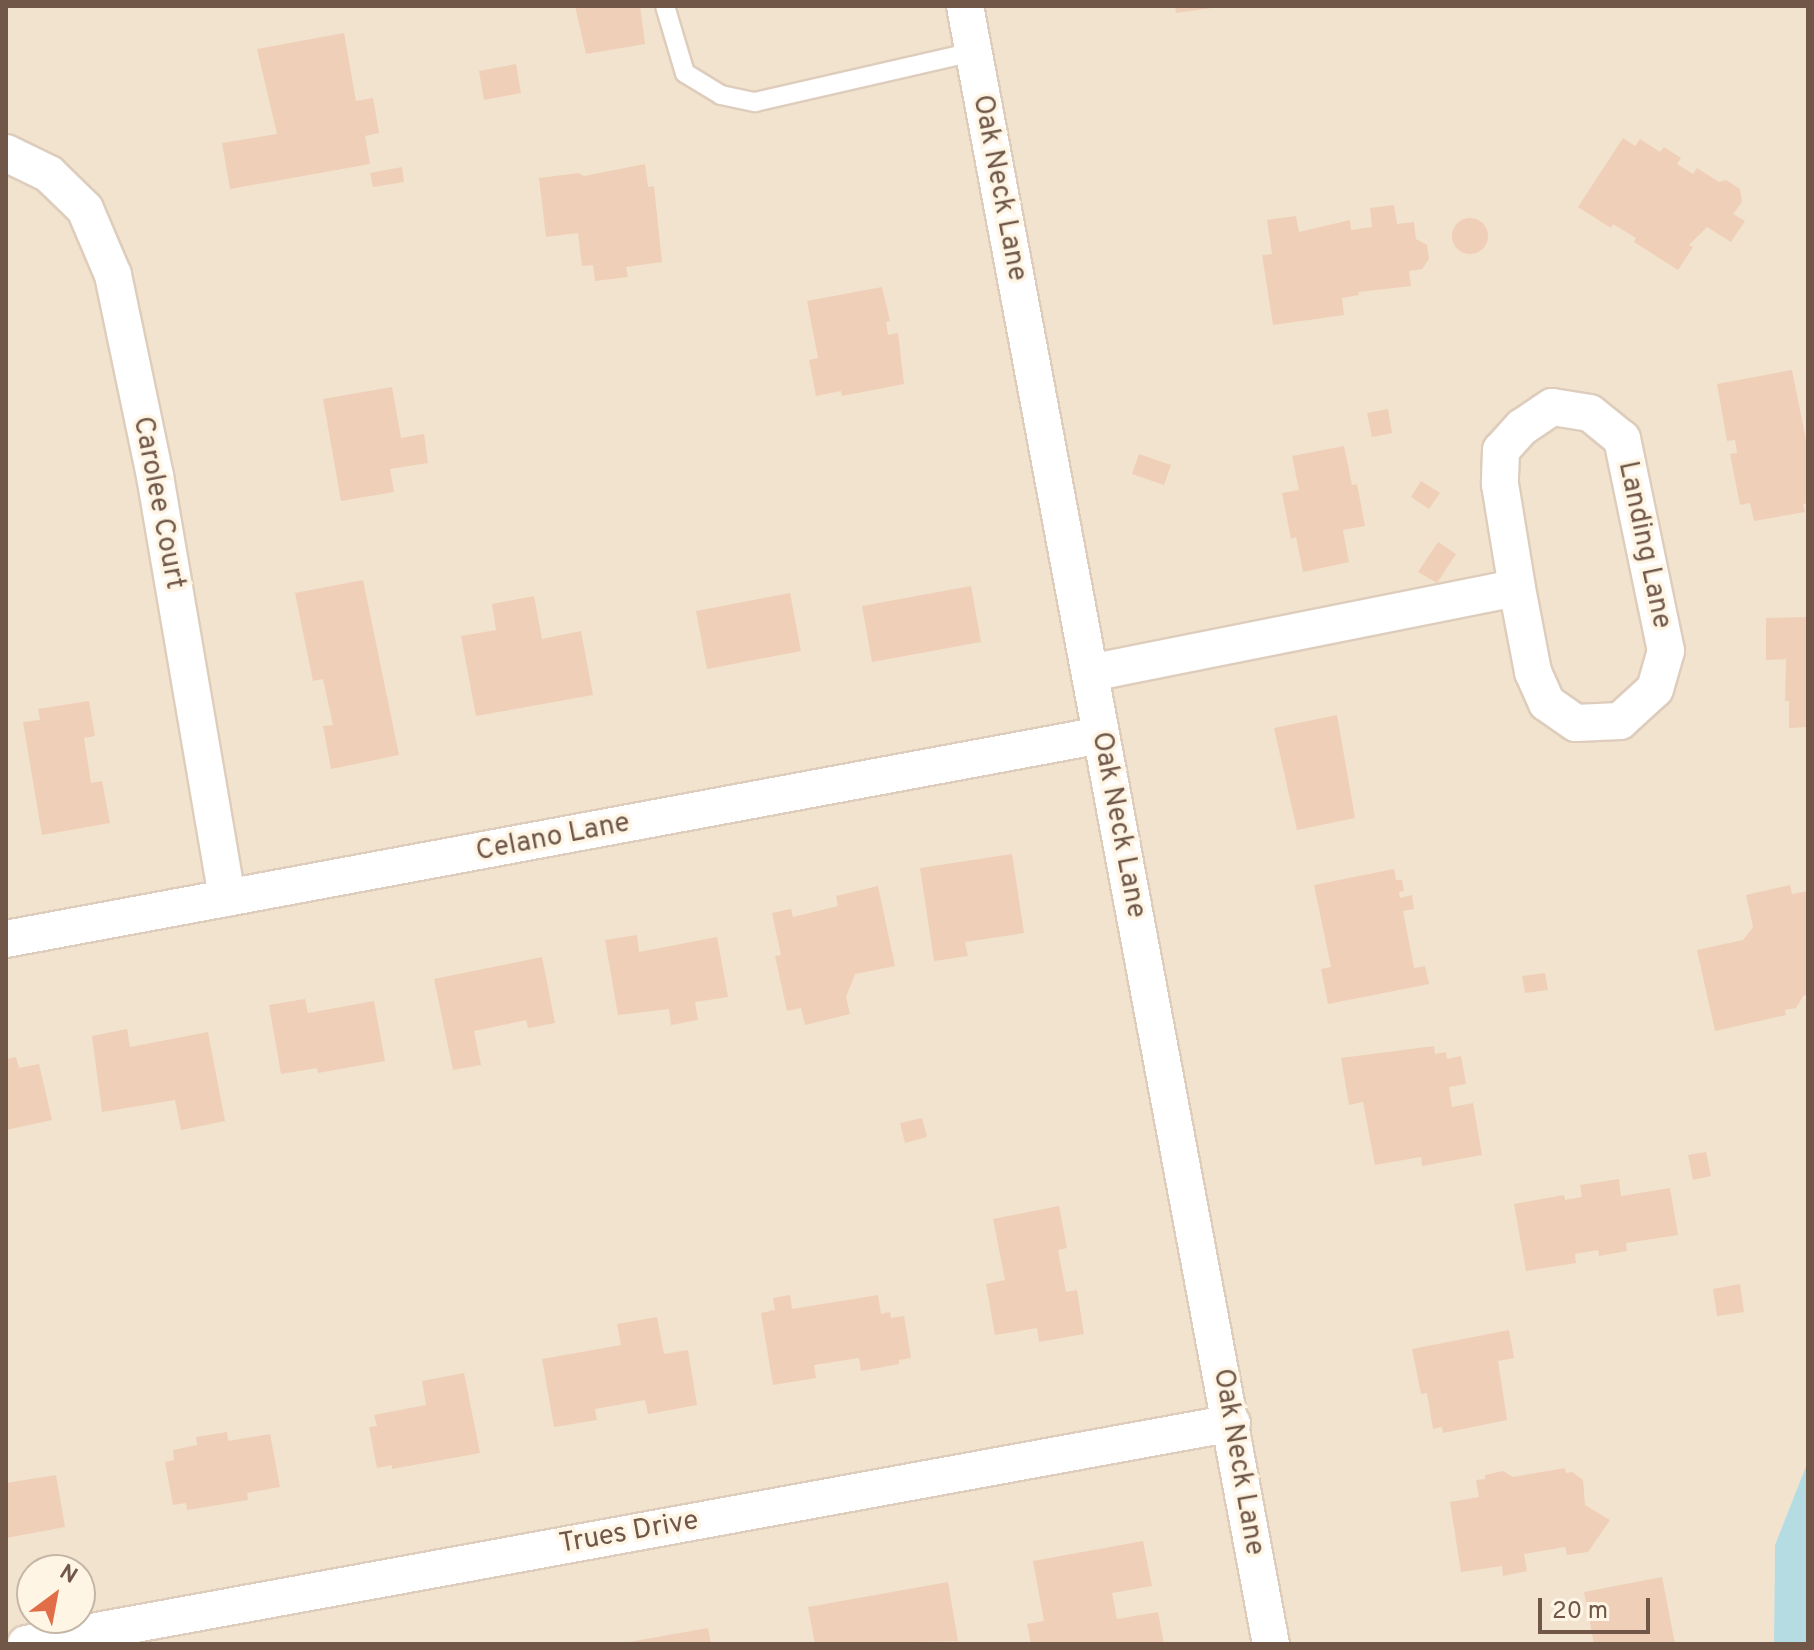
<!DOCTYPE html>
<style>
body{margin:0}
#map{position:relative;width:1814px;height:1650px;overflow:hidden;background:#fbf1df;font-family:Overpass,sans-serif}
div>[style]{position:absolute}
.residential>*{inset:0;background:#f2e3ce}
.water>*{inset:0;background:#b5dbe3}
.building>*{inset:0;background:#efcfb8}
.round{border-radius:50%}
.roads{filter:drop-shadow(2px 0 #decdbc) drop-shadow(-2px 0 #decdbc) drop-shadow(0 2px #decdbc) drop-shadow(0 -2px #decdbc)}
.lane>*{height:18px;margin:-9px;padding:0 9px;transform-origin:9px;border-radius:9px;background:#fff}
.street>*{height:36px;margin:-18px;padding:0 18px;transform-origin:18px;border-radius:18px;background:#fff}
span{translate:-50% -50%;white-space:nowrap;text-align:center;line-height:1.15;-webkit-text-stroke:7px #fef5e5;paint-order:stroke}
.street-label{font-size:28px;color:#705748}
.frame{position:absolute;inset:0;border:8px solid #705748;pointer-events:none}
.north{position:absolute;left:16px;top:1554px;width:80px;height:80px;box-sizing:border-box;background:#fef5e5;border:2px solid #c5b6a6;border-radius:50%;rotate:32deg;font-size:22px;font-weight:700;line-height:32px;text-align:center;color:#705748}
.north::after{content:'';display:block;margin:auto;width:28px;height:36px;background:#e16e48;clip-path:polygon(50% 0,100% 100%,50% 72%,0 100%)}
.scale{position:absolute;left:1538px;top:1598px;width:112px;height:36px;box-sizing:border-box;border:4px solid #705748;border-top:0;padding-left:10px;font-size:24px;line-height:28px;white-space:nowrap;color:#705748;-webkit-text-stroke:6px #fef5e5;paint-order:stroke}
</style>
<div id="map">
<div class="residential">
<div style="clip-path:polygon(evenodd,6px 6px,1808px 6px,1808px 1461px,1775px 1545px,1774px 1644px,6px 1644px,6px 6px,32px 1570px,80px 1570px,80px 1618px,32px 1618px,32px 1570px)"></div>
</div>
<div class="water">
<div style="clip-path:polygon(1808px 1461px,1808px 1644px,1774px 1644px,1775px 1545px)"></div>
</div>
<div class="building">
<div style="clip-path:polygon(575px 6px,640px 6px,645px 44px,586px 54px)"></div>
<div style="clip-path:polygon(1175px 6px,1212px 6px,1212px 8px,1176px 13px)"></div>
<div style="clip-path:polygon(344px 33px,356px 101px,373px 98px,379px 133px,365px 136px,370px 164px,230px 189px,222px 143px,277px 134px,257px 49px)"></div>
<div style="clip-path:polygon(516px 64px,521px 93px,484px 100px,479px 71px)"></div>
<div style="clip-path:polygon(1623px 138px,1635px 146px,1640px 139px,1660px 152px,1664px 147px,1681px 158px,1677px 164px,1693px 174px,1697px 168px,1719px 182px,1726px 180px,1740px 189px,1742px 202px,1733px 214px,1745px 221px,1731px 242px,1707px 227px,1689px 245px,1693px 247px,1678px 270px,1634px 242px,1636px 238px,1613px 224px,1611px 228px,1578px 207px)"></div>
<div style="clip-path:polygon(645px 164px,648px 187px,654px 186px,662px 262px,626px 267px,628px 277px,595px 281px,593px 265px,582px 266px,578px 233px,546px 237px,539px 178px,579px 173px,584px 176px)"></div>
<div style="clip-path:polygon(402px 167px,404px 182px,373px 187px,370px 173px)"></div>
<div style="clip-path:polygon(1394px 205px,1397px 224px,1414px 222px,1416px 239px,1427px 245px,1429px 259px,1422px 269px,1409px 271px,1411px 286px,1358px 292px,1359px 295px,1342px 298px,1344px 315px,1273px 325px,1262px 255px,1272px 254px,1267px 220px,1296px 216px,1299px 232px,1350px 220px,1351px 230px,1372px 227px,1370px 208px)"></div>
<div class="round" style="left:1452px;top:218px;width:36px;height:36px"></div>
<div style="clip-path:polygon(882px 287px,890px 321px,886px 322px,888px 335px,898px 333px,904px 384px,842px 396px,841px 391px,816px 396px,809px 360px,818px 358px,807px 301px)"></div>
<div style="clip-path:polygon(1792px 370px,1808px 450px,1808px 503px,1803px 504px,1805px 512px,1754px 521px,1750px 503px,1740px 505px,1730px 454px,1737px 453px,1735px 440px,1727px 441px,1717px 384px)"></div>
<div style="clip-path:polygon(392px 387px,401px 438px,424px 434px,428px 463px,390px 469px,394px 492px,341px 501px,323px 399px)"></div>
<div style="clip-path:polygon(1388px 409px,1392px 433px,1372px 437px,1367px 413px)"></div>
<div style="clip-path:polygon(1344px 446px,1352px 485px,1357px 484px,1365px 526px,1343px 530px,1349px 562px,1303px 572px,1296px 537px,1291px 539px,1282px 493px,1299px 490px,1292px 456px)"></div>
<div style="clip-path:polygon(1139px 454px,1171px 465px,1164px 485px,1132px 474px)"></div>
<div style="clip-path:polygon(1421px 481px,1440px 493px,1429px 509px,1411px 497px)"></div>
<div style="clip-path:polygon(1438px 542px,1456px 554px,1437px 583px,1418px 572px)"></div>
<div style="clip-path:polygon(363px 580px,399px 755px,331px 769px,323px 726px,333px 725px,323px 679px,313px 681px,295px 593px)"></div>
<div style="clip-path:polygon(971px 586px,981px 642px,872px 662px,862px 606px)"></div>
<div style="clip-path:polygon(790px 593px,801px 651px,707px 669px,696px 611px)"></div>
<div style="clip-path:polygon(534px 596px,542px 639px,581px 631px,593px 695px,476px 716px,461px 636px,496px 630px,492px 604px)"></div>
<div style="clip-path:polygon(1808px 617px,1808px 727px,1789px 728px,1789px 701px,1785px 701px,1786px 659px,1766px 660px,1766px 618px)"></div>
<div style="clip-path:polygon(89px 701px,95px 736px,84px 738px,91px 783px,102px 781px,110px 823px,42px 835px,23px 722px,40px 720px,38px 709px)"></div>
<div style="clip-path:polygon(1337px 715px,1355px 818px,1297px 830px,1274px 728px)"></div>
<div style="clip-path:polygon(1012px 854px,1024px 933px,965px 942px,968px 956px,934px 961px,920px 868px)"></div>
<div style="clip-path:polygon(1394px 869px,1396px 880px,1402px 880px,1404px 891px,1399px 892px,1400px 898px,1412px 895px,1414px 909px,1403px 911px,1414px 968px,1425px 966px,1429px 984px,1328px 1004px,1321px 969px,1331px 967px,1314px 885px)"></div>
<div style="clip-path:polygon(1790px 885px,1792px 894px,1808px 891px,1808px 997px,1804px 995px,1796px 1008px,1785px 1010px,1786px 1015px,1715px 1031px,1697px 950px,1743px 940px,1753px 927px,1746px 895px)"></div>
<div style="clip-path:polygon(878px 886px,895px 966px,855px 974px,846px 997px,850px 1014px,805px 1025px,801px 1008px,787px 1011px,775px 956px,781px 955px,772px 913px,791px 909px,793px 917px,838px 906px,836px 896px)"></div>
<div style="clip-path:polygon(637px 935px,639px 952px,717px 937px,728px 997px,695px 1002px,698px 1020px,671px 1025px,669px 1009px,618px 1015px,605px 940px)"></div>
<div style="clip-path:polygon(542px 957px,555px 1023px,528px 1028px,526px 1020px,474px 1031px,481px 1065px,453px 1070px,434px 979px)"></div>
<div style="clip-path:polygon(1545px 973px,1548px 990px,1525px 993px,1522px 976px)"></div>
<div style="clip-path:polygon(305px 999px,308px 1013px,374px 1001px,385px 1061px,318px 1073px,317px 1068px,281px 1074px,269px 1005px)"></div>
<div style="clip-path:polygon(127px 1029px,130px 1047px,208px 1032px,225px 1121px,181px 1130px,175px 1100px,102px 1112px,92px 1036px)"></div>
<div style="clip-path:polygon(1434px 1046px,1435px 1054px,1446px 1052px,1447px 1059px,1461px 1056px,1466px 1084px,1449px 1087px,1452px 1107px,1473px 1103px,1482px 1155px,1422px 1166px,1421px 1157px,1375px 1165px,1363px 1102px,1349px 1105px,1341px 1058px)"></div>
<div style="clip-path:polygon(16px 1057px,19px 1068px,39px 1064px,52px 1120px,6px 1130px,6px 1059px)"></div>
<div style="clip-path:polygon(922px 1118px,927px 1137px,905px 1143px,900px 1123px)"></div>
<div style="clip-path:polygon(1706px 1152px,1711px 1176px,1693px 1180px,1688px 1155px)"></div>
<div style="clip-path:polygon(1619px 1179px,1621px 1196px,1670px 1188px,1678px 1235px,1626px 1243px,1627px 1251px,1599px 1256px,1598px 1250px,1575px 1254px,1576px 1263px,1526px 1271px,1514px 1204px,1564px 1195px,1565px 1200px,1582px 1197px,1580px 1185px)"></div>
<div style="clip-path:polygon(1059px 1206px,1067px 1248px,1058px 1250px,1066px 1292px,1077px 1290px,1084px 1334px,1039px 1342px,1037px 1328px,995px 1335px,986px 1284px,1005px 1280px,993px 1219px)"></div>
<div style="clip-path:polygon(1740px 1284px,1744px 1312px,1717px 1316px,1713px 1289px)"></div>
<div style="clip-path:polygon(790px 1295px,792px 1309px,878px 1295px,881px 1314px,890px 1312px,891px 1318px,904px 1316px,911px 1358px,899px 1360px,899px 1364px,861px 1371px,859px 1358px,814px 1365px,816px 1378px,773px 1385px,761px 1313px,775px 1310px,773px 1298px)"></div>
<div style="clip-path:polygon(657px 1317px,664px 1354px,688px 1350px,697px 1405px,648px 1414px,645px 1400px,595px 1409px,597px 1420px,554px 1427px,542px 1359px,621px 1345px,617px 1324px)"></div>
<div style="clip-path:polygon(1509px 1330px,1514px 1358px,1498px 1361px,1507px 1420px,1443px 1433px,1442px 1427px,1433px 1429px,1427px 1393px,1421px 1394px,1412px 1349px)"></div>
<div style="clip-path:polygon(464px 1373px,480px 1453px,392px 1469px,392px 1465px,377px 1468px,369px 1427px,377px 1426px,374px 1415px,426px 1405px,422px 1381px)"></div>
<div style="clip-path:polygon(227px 1432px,228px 1441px,270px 1434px,280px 1487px,247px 1493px,248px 1500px,187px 1510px,186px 1503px,173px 1505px,165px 1462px,174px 1460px,173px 1450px,197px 1445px,196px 1437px)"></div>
<div style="clip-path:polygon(1565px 1468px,1566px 1473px,1572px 1472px,1583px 1480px,1585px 1505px,1610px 1520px,1588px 1552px,1567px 1555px,1565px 1547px,1524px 1554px,1527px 1571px,1503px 1576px,1502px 1566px,1461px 1572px,1450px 1502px,1479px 1497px,1476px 1480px,1485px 1479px,1485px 1475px,1503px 1471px,1513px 1477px)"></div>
<div style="clip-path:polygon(56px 1475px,65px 1527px,6px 1538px,6px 1483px)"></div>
<div style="clip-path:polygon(1143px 1541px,1152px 1586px,1112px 1593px,1117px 1619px,1158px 1612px,1164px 1644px,1031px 1644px,1027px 1624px,1044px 1621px,1033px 1561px)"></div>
<div style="clip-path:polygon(1662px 1577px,1675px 1644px,1594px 1644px,1584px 1592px)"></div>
<div style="clip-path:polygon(948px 1582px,958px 1641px,815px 1644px,808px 1607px)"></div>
<div style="clip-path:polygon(708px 1628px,711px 1644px,629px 1644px,629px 1642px)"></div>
</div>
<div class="roads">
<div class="lane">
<div style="left:665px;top:6px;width:70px;rotate:73.4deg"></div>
<div style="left:685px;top:73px;width:42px;rotate:31.4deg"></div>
<div style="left:721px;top:95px;width:35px;rotate:12deg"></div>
<div style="left:755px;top:102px;width:225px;rotate:-12.9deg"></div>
</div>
<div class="street">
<div style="left:965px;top:6px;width:1666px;rotate:79.42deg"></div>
<div style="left:6px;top:153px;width:48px;rotate:26deg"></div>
<div style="left:49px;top:174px;width:50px;rotate:44.2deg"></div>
<div style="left:85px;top:209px;width:72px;rotate:67deg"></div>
<div style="left:113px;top:275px;width:205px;rotate:78.2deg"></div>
<div style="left:155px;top:476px;width:428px;rotate:80.3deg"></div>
<div style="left:1090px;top:673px;width:435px;rotate:-11.3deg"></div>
<div style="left:1517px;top:588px;width:86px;rotate:79.2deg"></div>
<div style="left:1533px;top:672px;width:34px;rotate:66deg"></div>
<div style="left:1547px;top:703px;width:35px;rotate:35deg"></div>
<div style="left:1576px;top:723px;width:44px;rotate:-2.6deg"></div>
<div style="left:1620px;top:721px;width:47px;rotate:-42.4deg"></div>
<div style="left:1655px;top:689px;width:40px;rotate:-74deg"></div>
<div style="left:1666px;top:651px;width:217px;rotate:-101.7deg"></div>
<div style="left:1622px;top:439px;width:41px;rotate:-140.9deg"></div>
<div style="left:1590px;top:413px;width:38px;rotate:-171deg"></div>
<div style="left:1552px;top:407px;width:36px;rotate:146deg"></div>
<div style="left:1522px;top:427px;width:31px;rotate:132deg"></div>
<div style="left:1501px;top:450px;width:34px;rotate:92deg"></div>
<div style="left:1500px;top:484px;width:105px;rotate:80.7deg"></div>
<div style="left:6px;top:939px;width:1114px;rotate:-10.55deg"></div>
<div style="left:26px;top:1644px;width:1226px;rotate:-10.38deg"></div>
</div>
</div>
<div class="street-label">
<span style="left:999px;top:188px;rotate:79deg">Oak Neck Lane</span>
<span style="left:158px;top:503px;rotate:79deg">Carolee Court</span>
<span style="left:1644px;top:545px;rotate:78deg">Landing Lane</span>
<span style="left:1118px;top:825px;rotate:79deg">Oak Neck Lane</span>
<span style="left:553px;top:838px;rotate:-11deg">Celano Lane</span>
<span style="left:1238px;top:1462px;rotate:80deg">Oak Neck Lane</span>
<span style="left:629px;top:1533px;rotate:-10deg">Trues Drive</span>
</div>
<div class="frame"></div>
<div class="north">N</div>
<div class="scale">20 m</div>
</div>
